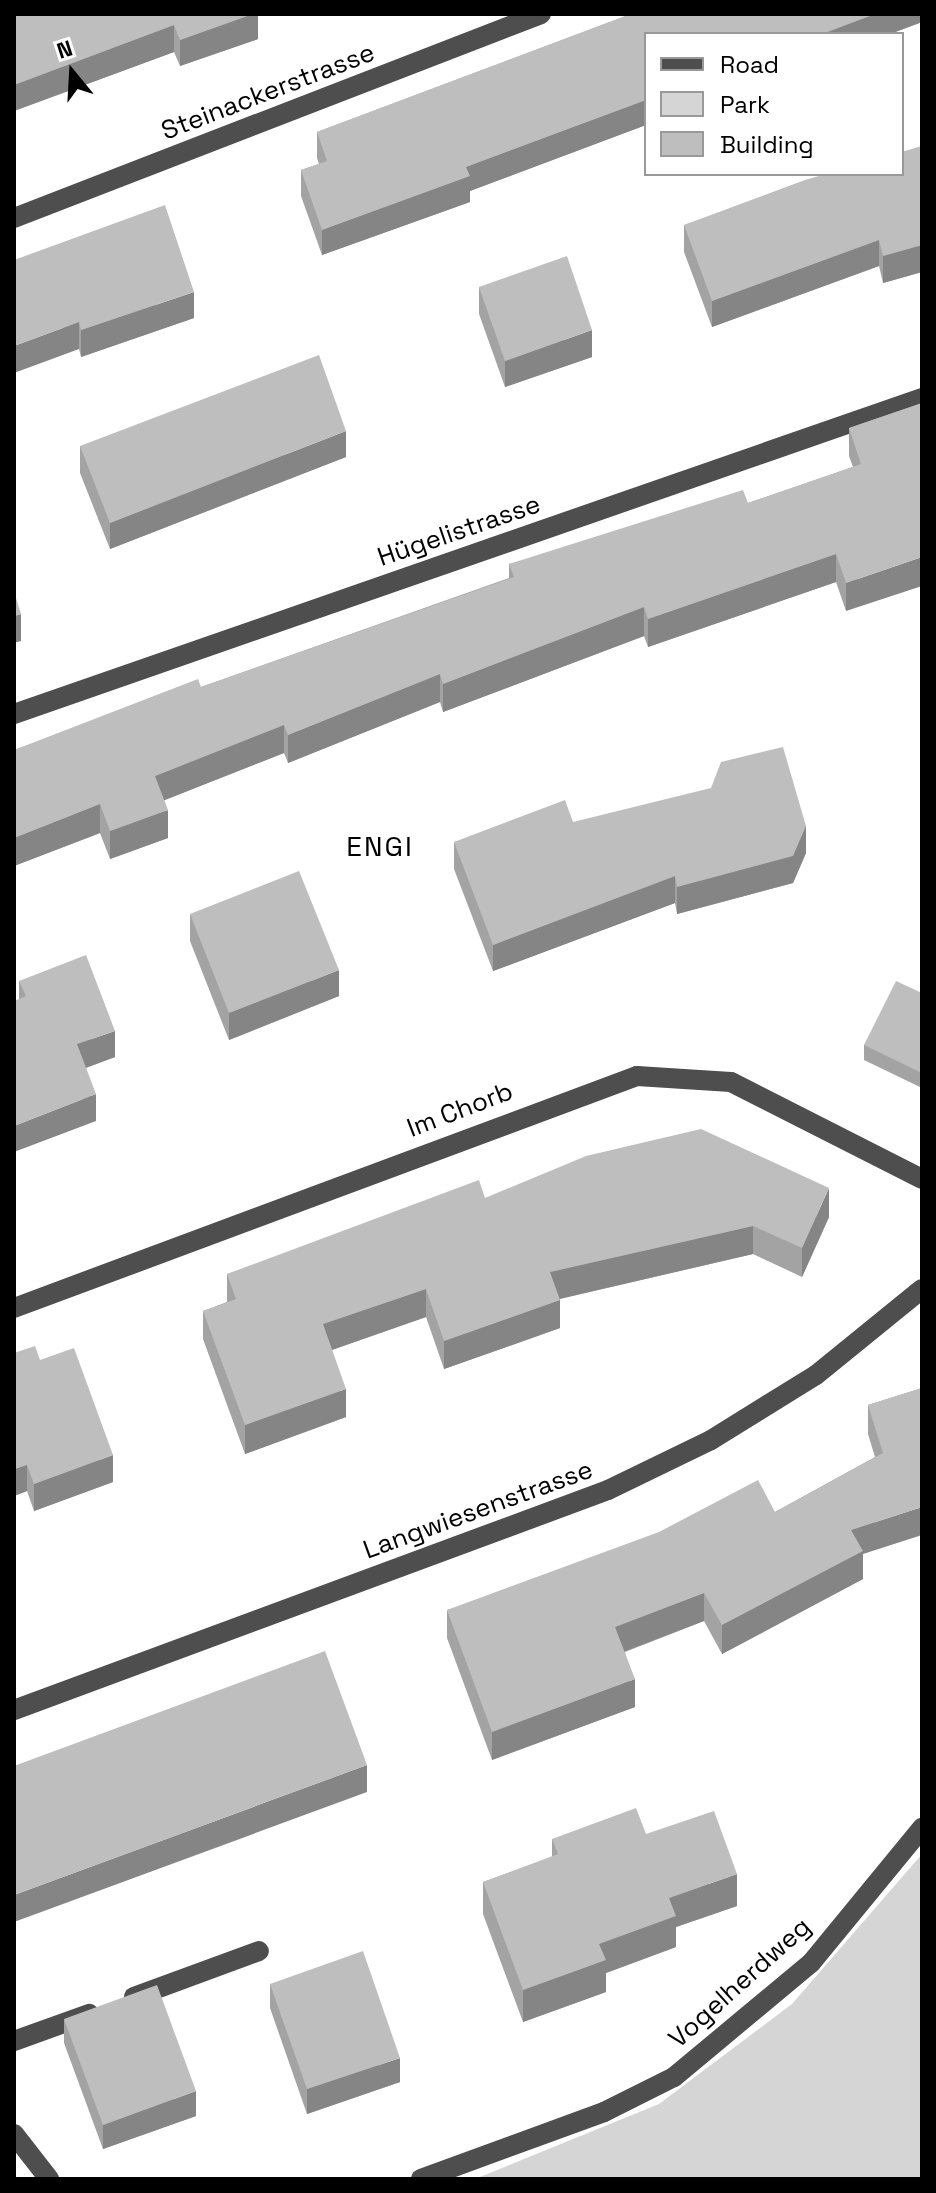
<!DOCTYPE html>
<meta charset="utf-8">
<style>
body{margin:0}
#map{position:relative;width:936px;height:2193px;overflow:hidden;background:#fff;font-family:"Space Grotesk",sans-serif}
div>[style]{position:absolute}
.green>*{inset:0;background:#d5d5d5}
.minor>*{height:20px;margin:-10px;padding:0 10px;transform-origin:10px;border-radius:10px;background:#4e4e4e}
.wall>*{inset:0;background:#a3a3a3}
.shaded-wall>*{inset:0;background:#858585}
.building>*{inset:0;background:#bebebe}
span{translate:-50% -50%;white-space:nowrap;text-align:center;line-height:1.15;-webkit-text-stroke:6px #fff;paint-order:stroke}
.street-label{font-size:26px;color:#000}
.neighbourhood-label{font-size:28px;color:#000;letter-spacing:2px}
.frame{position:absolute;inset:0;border:16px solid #000;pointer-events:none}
.legend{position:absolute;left:644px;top:32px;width:260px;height:144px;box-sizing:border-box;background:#fff;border:2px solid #999;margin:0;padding:10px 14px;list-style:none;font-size:24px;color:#000}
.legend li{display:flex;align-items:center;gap:16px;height:40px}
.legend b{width:40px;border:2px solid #999}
.north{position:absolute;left:32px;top:32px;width:80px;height:80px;-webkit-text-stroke:6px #fff;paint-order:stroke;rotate:342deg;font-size:22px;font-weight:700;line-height:32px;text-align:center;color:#000}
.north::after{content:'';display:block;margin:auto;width:28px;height:36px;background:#000;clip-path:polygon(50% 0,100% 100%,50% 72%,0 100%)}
</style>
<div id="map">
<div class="green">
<div style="clip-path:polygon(922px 1854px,922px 2179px,475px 2179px,659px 2104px,792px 2004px)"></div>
</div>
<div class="minor">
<div style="left:14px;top:218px;width:565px;rotate:-21.16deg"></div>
<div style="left:14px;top:714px;width:961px;rotate:-19.19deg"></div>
<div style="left:14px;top:1308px;width:665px;rotate:-20.42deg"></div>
<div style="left:637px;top:1076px;width:94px;rotate:3.7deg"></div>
<div style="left:731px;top:1082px;width:214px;rotate:26.9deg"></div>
<div style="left:14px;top:1710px;width:633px;rotate:-20.32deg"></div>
<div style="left:608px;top:1490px;width:114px;rotate:-25.9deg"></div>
<div style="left:711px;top:1440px;width:123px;rotate:-31.8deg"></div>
<div style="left:816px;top:1375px;width:136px;rotate:-39.1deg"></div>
<div style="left:134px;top:1997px;width:133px;rotate:-20.2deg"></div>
<div style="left:14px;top:2041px;width:80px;rotate:-19.8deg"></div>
<div style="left:14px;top:2134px;width:57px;rotate:52.1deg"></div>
<div style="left:421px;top:2179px;width:195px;rotate:-20.1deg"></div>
<div style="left:604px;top:2112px;width:78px;rotate:-26.6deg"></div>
<div style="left:674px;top:2077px;width:178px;rotate:-39.8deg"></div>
<div style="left:811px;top:1963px;width:175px;rotate:-50.6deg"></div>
</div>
<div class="wall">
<div style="clip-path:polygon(14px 14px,258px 14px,258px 39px,180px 66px,174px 52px,14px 111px)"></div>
<div style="clip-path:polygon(631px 14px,922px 14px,922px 22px,890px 34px,646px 34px,646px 125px,470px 191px,470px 202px,322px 255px,301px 196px,301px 170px,319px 164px,317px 158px,317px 132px)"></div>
<div style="clip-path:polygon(922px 146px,922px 272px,883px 283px,879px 266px,712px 327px,684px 252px,684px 225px)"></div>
<div style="clip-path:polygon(14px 260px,194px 318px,81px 357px,79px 349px)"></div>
<div style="clip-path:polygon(479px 287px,592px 357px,505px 387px,479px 314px)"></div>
<div style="clip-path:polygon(922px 403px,846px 611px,836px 582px,648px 647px,644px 636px,443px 712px,440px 702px,288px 763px,284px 753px,164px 800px,168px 838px,110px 859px,100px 833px,14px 866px,14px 750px,201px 687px,509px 578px,509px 564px,748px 503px,853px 467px,849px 456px,849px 428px)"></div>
<div style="clip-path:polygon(80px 446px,346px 457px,110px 549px,80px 473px)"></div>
<div style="clip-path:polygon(573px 822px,806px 853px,793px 883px,677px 914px,675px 903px,493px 971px,454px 869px,454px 842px)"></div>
<div style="clip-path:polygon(190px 914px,339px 996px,229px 1040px,190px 941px)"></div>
<div style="clip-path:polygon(19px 981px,115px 1057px,86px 1068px,96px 1121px,19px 999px)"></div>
<div style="clip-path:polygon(922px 993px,922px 1088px,864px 1060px,864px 1045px)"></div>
<div style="clip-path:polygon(485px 1198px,829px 1217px,802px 1277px,753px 1254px,560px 1299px,560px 1328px,444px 1369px,426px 1317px,332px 1350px,346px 1417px,245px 1454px,203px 1339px,203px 1311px,227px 1302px,227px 1274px)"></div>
<div style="clip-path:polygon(40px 1360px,113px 1482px,34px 1511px,27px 1491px,14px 1496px)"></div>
<div style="clip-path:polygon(922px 1388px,863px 1554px,863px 1579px,722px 1654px,704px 1621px,625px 1652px,635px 1707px,492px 1760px,447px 1638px,447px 1610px,775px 1512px,875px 1457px,868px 1434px,868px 1405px)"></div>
<div style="clip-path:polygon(646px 1834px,737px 1906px,676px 1927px,676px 1947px,606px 1973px,606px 1992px,523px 2022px,483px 1914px,483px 1882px,552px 1857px,552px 1839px)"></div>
<div style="clip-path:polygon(270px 1984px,400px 2082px,307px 2114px,270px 2008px)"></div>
<div style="clip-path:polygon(64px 2019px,196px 2116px,103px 2149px,64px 2043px)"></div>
</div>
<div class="shaded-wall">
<div style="clip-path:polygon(253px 14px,258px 14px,258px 39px,180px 66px,180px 40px)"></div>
<div style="clip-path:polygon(875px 14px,922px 14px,922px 22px,890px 34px,822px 34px)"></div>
<div style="clip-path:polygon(174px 25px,174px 52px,14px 111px,14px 85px)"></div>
<div style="clip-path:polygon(646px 100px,646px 125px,470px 191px,470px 202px,322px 255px,322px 230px,466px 167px)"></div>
<div style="clip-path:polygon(879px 240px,879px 266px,712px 327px,712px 301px)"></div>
<div style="clip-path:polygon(922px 245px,922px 272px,883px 283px,883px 256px)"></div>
<div style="clip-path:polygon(194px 292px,194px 318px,81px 357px,81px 330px)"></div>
<div style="clip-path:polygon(79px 322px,79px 349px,14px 373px,14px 346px)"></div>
<div style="clip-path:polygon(592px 330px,592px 357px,505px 387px,505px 361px)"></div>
<div style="clip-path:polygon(346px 431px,346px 457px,110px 549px,110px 523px)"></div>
<div style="clip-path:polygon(836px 554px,836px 582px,648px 647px,648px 619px)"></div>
<div style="clip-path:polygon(922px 557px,922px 586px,846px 611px,846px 583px)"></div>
<div style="clip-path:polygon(644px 607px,644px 636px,443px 712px,443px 684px)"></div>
<div style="clip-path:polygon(21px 614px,21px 641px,14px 643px,14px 616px)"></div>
<div style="clip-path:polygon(440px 674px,440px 702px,288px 763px,288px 735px)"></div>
<div style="clip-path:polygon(284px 725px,284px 753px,155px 804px,155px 776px)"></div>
<div style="clip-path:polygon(100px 804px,100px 833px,14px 866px,14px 838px)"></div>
<div style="clip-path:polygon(168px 810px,168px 838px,110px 859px,110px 831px)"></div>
<div style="clip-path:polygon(806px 826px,806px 853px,793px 883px,677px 914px,677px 887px)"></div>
<div style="clip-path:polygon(675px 876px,675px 903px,493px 971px,493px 945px)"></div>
<div style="clip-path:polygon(339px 970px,339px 996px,229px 1040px,229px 1013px)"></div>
<div style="clip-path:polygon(115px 1031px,115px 1057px,77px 1071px,77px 1044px)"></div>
<div style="clip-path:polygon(96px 1094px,96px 1121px,14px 1152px,14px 1126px)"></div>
<div style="clip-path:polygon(829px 1188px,829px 1217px,802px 1277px,802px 1248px)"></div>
<div style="clip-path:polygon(753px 1226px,753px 1254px,550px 1301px,550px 1272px)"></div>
<div style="clip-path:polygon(426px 1289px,426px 1317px,323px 1353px,323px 1324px)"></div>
<div style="clip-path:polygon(560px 1300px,560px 1328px,444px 1369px,444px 1341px)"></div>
<div style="clip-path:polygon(346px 1389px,346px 1417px,245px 1454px,245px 1425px)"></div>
<div style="clip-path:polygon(113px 1455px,113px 1482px,34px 1511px,34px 1484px)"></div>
<div style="clip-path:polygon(27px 1465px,27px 1491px,14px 1496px,14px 1469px)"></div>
<div style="clip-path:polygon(922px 1507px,922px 1535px,863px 1554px,863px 1579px,722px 1654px,722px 1625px,851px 1530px)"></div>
<div style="clip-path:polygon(704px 1593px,704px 1621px,615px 1655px,615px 1627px)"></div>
<div style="clip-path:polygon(635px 1679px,635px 1707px,492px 1760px,492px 1732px)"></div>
<div style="clip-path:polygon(367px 1765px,367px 1792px,14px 1922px,14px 1895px)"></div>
<div style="clip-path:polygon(737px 1874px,737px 1906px,676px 1927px,676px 1947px,606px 1973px,606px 1992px,523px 2022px,523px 1990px,599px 1944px,669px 1898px)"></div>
<div style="clip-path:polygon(400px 2058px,400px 2082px,307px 2114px,307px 2089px)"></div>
<div style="clip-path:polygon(196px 2091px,196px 2116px,103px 2149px,103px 2125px)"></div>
</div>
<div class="building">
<div style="clip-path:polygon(14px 14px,253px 14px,180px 40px,174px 25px,14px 85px)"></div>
<div style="clip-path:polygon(631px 14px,875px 14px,822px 34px,646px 34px,646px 100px,466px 167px,470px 176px,322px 230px,301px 170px,327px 161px,317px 132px)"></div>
<div style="clip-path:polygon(922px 146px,922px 245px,883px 256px,879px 240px,712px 301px,684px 225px,805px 180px,826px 174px,902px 174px,902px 152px)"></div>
<div style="clip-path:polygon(165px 205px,194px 292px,81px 330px,79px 322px,14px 346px,14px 260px)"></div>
<div style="clip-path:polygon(567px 256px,592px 330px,505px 361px,479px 287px)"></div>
<div style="clip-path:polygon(319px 355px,346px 431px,110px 523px,80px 446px)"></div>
<div style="clip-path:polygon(922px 403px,922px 557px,846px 583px,836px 554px,648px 619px,644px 607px,443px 684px,440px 674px,288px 735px,284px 725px,155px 776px,168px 810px,110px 831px,100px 804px,14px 838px,14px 750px,198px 679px,201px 687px,514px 577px,509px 564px,743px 490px,748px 503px,861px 464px,849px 428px)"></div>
<div style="clip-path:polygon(14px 592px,21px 614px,14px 616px)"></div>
<div style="clip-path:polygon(783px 747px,806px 826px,793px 856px,677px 887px,675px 876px,493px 945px,454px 842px,565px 800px,573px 822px,711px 788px,721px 762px)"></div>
<div style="clip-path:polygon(299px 871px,339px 970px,229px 1013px,190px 914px)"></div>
<div style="clip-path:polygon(86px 955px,115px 1031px,77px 1044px,96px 1094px,14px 1126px,14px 1001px,26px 996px,19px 981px)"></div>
<div style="clip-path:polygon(896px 981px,922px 993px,922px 1073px,864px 1045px)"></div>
<div style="clip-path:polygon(701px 1129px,829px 1188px,802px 1248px,753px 1226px,550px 1272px,560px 1300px,444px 1341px,426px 1289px,323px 1324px,346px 1389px,245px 1425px,203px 1311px,236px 1299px,227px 1274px,479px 1180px,485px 1198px,586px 1156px)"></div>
<div style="clip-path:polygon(35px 1346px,40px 1360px,74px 1348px,113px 1455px,34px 1484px,27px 1465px,14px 1469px,14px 1353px)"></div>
<div style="clip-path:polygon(922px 1388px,922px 1507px,851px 1530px,863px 1551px,722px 1625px,704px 1593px,615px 1627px,635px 1679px,492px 1732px,447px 1610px,659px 1532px,758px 1480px,775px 1512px,883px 1453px,868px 1405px)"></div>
<div style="clip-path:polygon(325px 1651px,367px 1765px,14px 1895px,14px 1766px)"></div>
<div style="clip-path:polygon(636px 1808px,646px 1834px,714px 1811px,737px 1874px,669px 1898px,676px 1916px,599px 1944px,606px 1960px,523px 1990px,483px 1882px,558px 1854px,552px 1839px)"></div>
<div style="clip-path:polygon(363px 1951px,400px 2058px,307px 2089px,270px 1984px)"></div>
<div style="clip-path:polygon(157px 1985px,196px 2091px,103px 2125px,64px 2019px)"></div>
</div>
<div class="street-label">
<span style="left:268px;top:92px;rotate:-21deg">Steinackerstrasse</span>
<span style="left:459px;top:531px;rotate:-19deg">Hügelistrasse</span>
<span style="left:460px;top:1110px;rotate:-21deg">Im Chorb</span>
<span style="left:478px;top:1510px;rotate:-20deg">Langwiesenstrasse</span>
<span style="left:740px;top:1983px;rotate:-42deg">Vogelherdweg</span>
</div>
<div class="neighbourhood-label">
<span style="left:380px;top:846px">ENGI</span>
</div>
<div class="frame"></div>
<ul class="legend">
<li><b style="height:10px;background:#4e4e4e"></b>Road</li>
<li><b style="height:22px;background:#d5d5d5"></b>Park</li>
<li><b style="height:22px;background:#bebebe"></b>Building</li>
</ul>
<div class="north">N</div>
</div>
